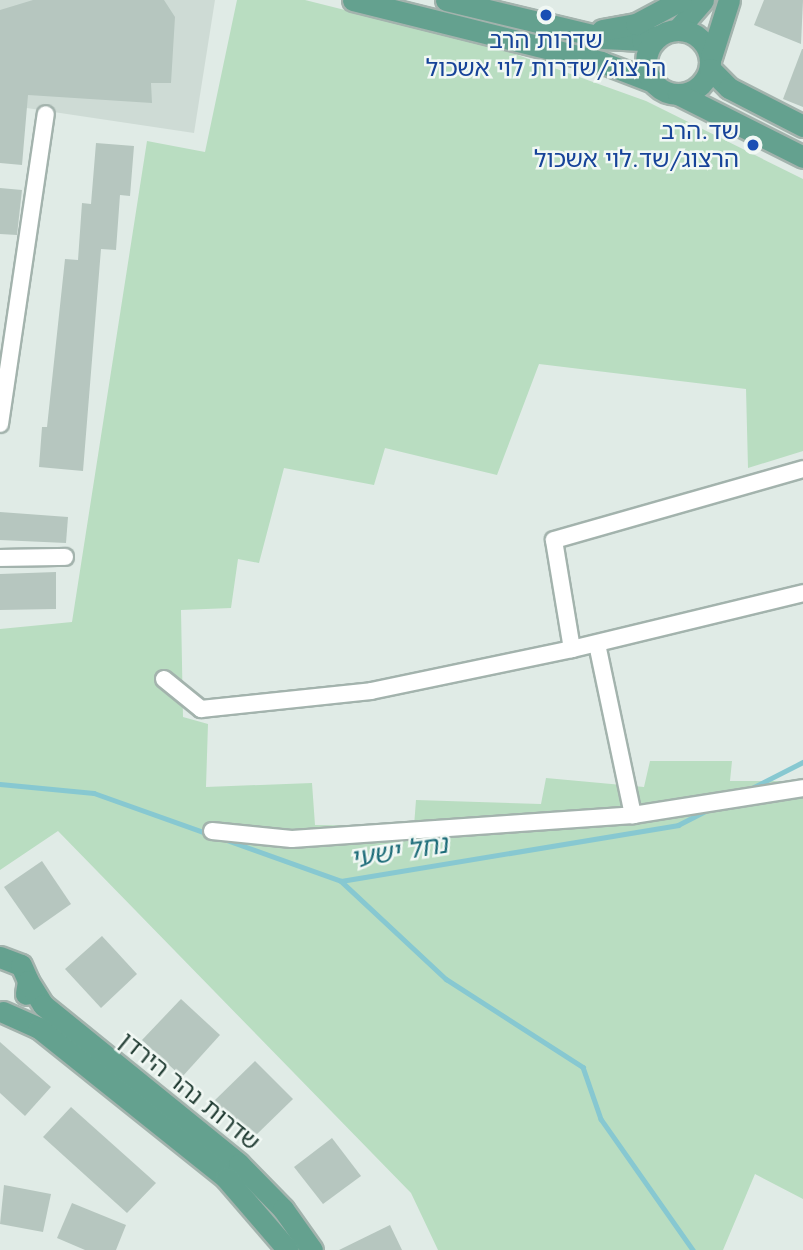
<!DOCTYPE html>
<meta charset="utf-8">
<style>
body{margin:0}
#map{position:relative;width:803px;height:1250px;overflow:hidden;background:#e0ebe6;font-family:Jost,"Noto Sans Hebrew",sans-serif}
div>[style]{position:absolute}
.built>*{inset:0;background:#cedbd5}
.green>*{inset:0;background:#b9ddc1}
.stream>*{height:4.5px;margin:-2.25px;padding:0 2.25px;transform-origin:2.25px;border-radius:2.25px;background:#87c8d1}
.building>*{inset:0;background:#b6c6bf}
.roads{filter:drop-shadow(2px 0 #a3b3ad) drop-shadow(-2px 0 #a3b3ad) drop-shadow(0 2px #a3b3ad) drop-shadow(0 -2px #a3b3ad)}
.minor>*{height:16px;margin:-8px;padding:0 8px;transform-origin:8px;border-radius:8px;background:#fff}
.major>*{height:21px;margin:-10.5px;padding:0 10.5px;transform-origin:10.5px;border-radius:10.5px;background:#64a18f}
.major>.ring{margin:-10.5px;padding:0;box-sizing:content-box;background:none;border:21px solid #64a18f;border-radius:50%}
.dots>*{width:19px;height:19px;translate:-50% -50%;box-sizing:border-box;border:4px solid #f1f8f4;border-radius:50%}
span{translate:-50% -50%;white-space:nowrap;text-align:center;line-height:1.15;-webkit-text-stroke:5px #f1f8f4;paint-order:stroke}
.transit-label{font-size:24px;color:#164399}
.right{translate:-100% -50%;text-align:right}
.street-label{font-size:24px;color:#213c33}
.water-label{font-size:26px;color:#1b6b78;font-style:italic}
</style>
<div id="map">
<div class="built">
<div style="clip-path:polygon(0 0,215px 0,194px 133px,0 104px)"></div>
</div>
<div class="green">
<div style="clip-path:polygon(237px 0,305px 0,504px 50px,646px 101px,803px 179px,803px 451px,748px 468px,746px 389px,539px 364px,497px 475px,385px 448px,374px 485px,284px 468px,259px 563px,238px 559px,231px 608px,181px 610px,183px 717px,208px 724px,206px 787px,312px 783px,315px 825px,414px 826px,416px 800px,541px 804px,546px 778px,644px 787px,650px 761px,732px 761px,730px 781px,803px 781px,803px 1199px,755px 1174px,723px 1250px,438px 1250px,411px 1193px,58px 831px,0 870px,0 629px,72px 622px,147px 141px,205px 152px)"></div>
</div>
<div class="stream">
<div style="left:0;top:784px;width:94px;rotate:5.5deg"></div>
<div style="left:94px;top:793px;width:122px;rotate:19.6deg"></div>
<div style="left:748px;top:790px;width:62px;rotate:-27deg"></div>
<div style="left:224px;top:839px;width:124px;rotate:19.7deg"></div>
<div style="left:341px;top:881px;width:342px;rotate:-9.4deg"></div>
<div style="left:678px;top:825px;width:33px;rotate:-27deg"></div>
<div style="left:341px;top:881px;width:144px;rotate:43deg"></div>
<div style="left:446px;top:979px;width:163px;rotate:32.7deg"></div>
<div style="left:583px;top:1067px;width:55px;rotate:70.9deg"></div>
<div style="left:601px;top:1119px;width:160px;rotate:54.9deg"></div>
</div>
<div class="building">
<div style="clip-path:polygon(33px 0,164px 0,175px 17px,171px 83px,151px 83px,152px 103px,28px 95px,22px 165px,0 163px,0 10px)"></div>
<div style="clip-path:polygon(764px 0,803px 0,801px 44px,754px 25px)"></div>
<div style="clip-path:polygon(802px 49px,803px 49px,803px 107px,783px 99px)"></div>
<div style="clip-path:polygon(96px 143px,134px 146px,130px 196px,120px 195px,116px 250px,101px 249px,83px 471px,39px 467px,42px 427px,47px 427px,65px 259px,78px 260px,82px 203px,91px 204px)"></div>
<div style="clip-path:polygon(0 188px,22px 190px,17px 235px,0 234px)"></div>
<div style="clip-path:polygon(0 512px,68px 517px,66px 543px,0 540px)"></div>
<div style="clip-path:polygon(56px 572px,56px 609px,0 610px,0 574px)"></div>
<div style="clip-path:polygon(42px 861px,71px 904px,34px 930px,4px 887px)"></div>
<div style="clip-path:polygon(102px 936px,137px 974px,101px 1008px,65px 969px)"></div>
<div style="clip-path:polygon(181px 999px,220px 1035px,182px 1077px,142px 1040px)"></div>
<div style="clip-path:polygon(0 1042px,51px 1087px,25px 1116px,0 1093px)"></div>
<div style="clip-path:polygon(255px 1061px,293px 1099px,251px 1140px,213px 1102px)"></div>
<div style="clip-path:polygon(71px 1107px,156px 1183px,127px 1213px,43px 1137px)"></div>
<div style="clip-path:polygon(332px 1138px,361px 1176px,323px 1204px,294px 1167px)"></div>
<div style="clip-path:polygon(4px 1185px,51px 1194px,43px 1232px,0 1224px)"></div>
<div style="clip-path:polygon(72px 1203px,126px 1225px,116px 1250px,85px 1250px,57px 1238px)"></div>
<div style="clip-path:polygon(390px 1225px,402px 1250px,339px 1250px)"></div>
</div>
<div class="roads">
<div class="minor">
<div style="left:0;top:424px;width:313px;rotate:-81.6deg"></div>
<div style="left:0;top:558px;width:65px;rotate:-0.9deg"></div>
<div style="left:597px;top:644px;width:175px;rotate:78.1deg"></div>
<div style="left:572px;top:649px;width:110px;rotate:-99.4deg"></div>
<div style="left:554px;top:540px;width:259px;rotate:-15.9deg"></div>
<div style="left:164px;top:679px;width:48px;rotate:39deg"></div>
<div style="left:201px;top:709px;width:171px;rotate:-6deg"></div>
<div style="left:371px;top:691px;width:205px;rotate:-11.8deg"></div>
<div style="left:572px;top:649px;width:238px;rotate:-13.6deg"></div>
<div style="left:212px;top:831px;width:80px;rotate:5.7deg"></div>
<div style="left:292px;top:839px;width:342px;rotate:-4deg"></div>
<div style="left:633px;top:815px;width:172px;rotate:-9deg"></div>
</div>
<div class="major">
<div style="left:353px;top:0;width:256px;rotate:14deg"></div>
<div style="left:601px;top:62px;width:53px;rotate:20.8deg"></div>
<div style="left:446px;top:0;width:163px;rotate:13.5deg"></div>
<div style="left:604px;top:38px;width:38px;rotate:3deg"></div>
<div style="left:642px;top:40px;width:16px;rotate:-14deg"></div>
<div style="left:678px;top:29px;width:38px;rotate:-49deg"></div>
<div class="ring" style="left:646px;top:30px;width:43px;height:43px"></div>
<div style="left:602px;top:30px;width:35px;rotate:-10deg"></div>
<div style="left:636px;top:24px;width:51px;rotate:-28.1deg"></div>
<div style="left:711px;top:57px;width:60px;rotate:-72.5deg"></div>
<div style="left:710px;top:69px;width:27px;rotate:45deg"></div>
<div style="left:729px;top:88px;width:83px;rotate:27.2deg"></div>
<div style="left:678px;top:94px;width:140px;rotate:26.7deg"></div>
<div style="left:0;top:957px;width:22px;rotate:21deg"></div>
<div style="left:21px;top:965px;width:17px;rotate:66deg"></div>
<div style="left:28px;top:981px;width:13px;rotate:99deg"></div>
<div style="left:28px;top:981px;width:28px;rotate:58deg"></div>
<div style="left:43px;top:1005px;width:252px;rotate:39deg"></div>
<div style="left:239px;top:1164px;width:63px;rotate:45.6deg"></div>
<div style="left:283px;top:1209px;width:50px;rotate:54.7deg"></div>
<div style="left:3px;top:1012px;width:39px;rotate:24deg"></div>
<div style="left:39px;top:1028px;width:240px;rotate:38.7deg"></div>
<div style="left:226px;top:1178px;width:95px;rotate:49.3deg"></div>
</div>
</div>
<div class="dots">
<div style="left:546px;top:15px;background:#1a4fb4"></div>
<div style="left:753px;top:145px;background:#1a4fb4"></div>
</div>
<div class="transit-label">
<span style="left:546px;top:54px">שדרות הרב<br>הרצוג/שדרות לוי אשכול</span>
<span class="right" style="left:739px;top:145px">שד.הרב<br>הרצוג/שד.לוי אשכול</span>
</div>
<div class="street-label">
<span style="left:190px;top:1091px;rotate:39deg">שדרות נהר הירדן</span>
</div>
<div class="water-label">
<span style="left:399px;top:852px;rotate:-9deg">נחל ישעי</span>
</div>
</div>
